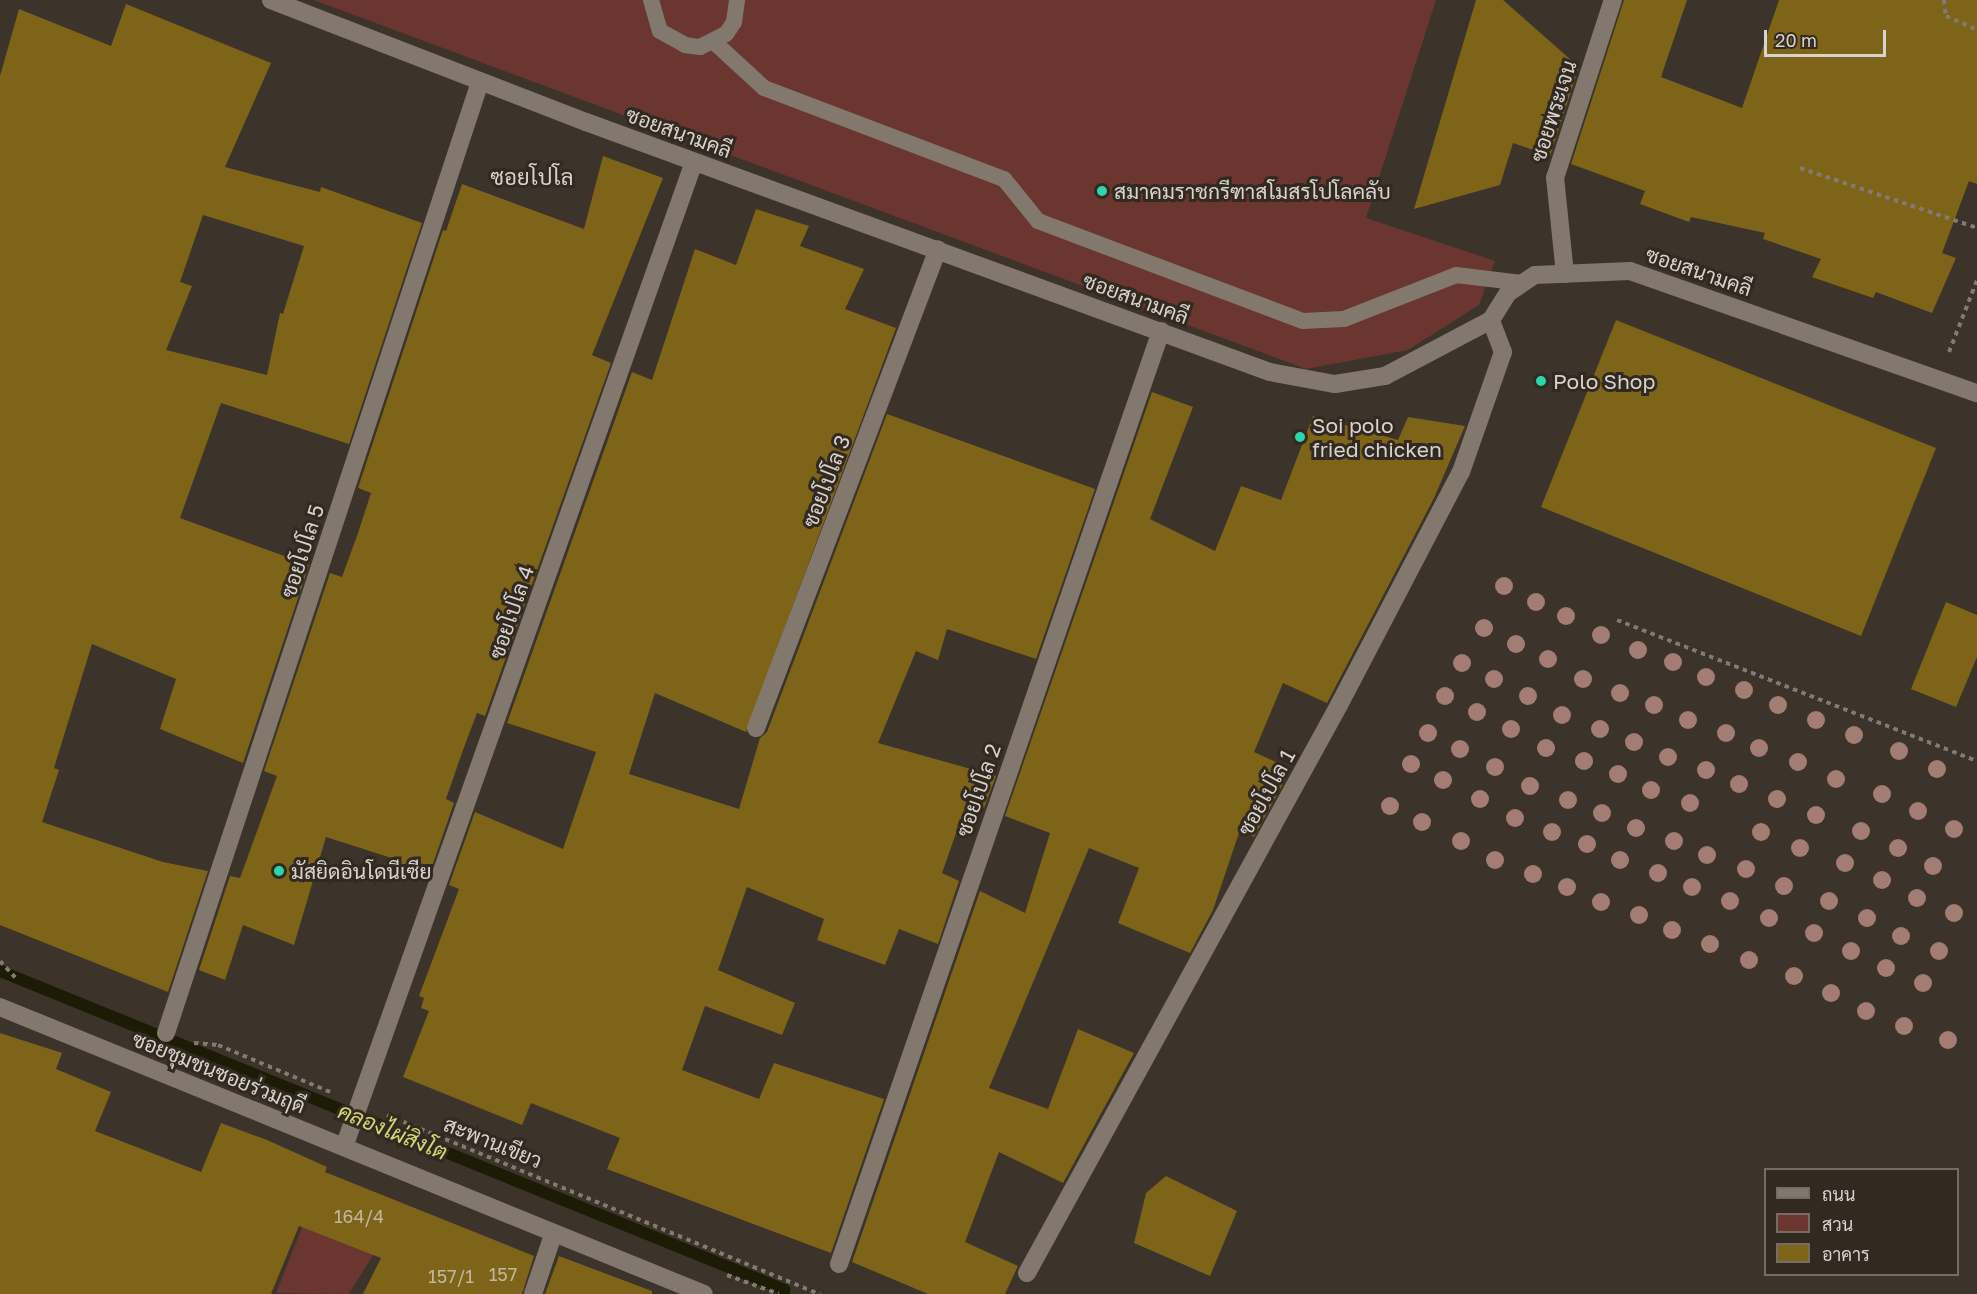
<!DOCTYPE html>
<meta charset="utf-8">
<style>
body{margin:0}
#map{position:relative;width:1977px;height:1294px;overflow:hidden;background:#3c332a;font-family:"Golos Text",Sarabun,sans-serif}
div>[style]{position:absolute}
.green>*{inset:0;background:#6b3630}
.stream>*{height:12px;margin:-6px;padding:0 6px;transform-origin:6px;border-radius:6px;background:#1c1c05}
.building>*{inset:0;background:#7d6418}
.path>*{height:4px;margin-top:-2px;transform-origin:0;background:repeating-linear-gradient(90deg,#827b73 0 4.5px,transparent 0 9px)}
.service>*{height:16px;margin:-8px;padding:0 8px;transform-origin:8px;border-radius:8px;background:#82786e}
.minor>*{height:18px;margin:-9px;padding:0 9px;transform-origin:9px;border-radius:9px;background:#82786e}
.trees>*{width:18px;height:18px;margin:-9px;border-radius:50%;background:#a37c73}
.dots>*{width:16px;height:16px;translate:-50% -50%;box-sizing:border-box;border:3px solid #322921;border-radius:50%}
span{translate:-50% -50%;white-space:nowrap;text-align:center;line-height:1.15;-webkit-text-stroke:6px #322921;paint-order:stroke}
.number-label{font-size:18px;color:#c1b7a0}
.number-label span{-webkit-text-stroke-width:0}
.street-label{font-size:21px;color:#d8d3cd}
.poi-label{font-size:21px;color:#d8d3cd}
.left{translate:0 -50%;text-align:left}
.neighbourhood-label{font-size:22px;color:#d8d3cd}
.water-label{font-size:22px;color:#d5d771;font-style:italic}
.legend{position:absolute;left:1764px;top:1168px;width:195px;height:108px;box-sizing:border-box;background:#322921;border:2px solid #746d66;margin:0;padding:8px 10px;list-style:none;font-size:18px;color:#d8d3cd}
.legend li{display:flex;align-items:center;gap:12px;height:30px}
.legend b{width:30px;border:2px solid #746d66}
.scale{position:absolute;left:1764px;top:30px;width:122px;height:27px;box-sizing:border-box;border:3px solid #d8d3cd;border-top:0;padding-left:8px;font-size:18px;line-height:21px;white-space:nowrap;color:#d8d3cd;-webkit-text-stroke:4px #322921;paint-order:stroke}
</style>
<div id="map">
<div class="green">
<div style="clip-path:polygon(314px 0,1436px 0,1366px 218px,1495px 261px,1479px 305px,1408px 350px,1306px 369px)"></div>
<div style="clip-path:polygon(307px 1215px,381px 1242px,349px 1294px,276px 1293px)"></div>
</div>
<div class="stream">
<div style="left:0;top:971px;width:847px;rotate:22.12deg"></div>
</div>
<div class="building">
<div style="clip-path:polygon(1476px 0,1503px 0,1579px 67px,1550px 156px,1513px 143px,1500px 185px,1414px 209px)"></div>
<div style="clip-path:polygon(1624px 0,1687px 0,1661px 77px,1742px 108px,1779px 0,1977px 0,1977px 184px,1969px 181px,1942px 253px,1956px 258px,1932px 313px,1876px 292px,1873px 298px,1812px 277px,1821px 259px,1763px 239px,1765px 233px,1691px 217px,1689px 222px,1640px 204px,1645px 191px,1571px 164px)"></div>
<div style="clip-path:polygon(evenodd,126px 4px,271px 63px,225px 167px,320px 192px,321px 187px,422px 223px,349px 444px,221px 403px,180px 518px,309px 565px,243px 763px,160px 729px,176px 679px,92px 644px,54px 768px,59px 770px,42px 822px,163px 862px,208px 871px,168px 992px,0 925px,0 76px,19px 9px,111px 46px,126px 4px,203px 215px,304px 246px,283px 314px,280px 313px,267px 375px,166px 350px,192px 286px,180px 282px,203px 215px)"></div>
<div style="clip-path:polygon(603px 156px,663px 178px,592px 355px,611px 363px,485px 716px,477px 713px,463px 750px,446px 799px,454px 803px,428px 878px,399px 869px,401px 861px,326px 837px,294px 945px,243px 925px,225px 980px,199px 970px,230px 876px,240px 878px,277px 776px,264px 771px,330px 573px,342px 577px,358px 533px,371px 493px,358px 488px,443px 230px,446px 231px,462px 184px,584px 229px)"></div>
<div style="clip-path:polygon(756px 209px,809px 226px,800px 246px,864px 269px,845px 309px,896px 328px,746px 732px,655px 693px,629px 774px,739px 809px,760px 738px,767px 732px,887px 414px,1095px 489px,1036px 659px,947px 629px,938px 660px,916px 651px,878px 743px,996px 776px,984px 808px,967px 802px,942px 873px,959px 881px,938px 944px,899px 929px,885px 965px,817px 940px,824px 919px,747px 887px,718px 970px,795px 1003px,782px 1035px,705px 1006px,682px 1070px,759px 1099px,774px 1063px,884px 1099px,831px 1253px,607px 1169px,620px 1138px,531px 1103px,522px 1125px,403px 1077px,429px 1011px,421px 1008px,424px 998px,419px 996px,459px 889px,449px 885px,475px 812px,563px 849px,596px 752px,507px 723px,632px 372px,652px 380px,695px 249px,736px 265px)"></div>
<div style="clip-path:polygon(1616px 320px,1936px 448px,1861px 636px,1541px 507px)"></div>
<div style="clip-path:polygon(1152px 392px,1193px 407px,1150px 519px,1215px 551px,1241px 486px,1281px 500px,1313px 416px,1398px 440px,1408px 417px,1465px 426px,1434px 498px,1327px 703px,1283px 683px,1254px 752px,1291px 769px,1254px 837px,1240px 830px,1213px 910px,1190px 953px,1118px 923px,1139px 868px,1089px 848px,989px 1088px,1048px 1109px,1078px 1029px,1134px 1053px,1063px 1183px,999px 1152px,965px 1242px,1018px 1266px,1005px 1294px,928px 1294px,852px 1262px,980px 891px,1025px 913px,1050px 833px,1005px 816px)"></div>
<div style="clip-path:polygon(1946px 602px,1977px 615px,1977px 657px,1956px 707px,1911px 689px)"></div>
<div style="clip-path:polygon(0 1033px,62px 1053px,56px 1069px,111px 1092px,95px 1131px,201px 1172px,221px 1123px,267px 1140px,327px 1167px,325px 1172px,534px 1256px,522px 1294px,363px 1294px,381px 1258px,299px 1226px,271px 1294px,0 1294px)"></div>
<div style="clip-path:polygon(1166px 1176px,1237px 1211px,1210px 1276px,1134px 1243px,1146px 1193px)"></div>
<div style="clip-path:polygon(559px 1256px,652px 1291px,652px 1294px,545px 1294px)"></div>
</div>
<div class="path">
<div style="left:1944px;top:0;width:16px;rotate:83deg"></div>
<div style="left:1946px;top:16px;width:34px;rotate:24deg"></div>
<div style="left:1800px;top:168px;width:187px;rotate:18.7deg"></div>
<div style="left:1949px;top:352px;width:77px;rotate:-68.7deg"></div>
<div style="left:1617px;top:620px;width:387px;rotate:21.4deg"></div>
<div style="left:0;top:961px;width:26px;rotate:47deg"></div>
<div style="left:194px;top:1043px;width:24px;rotate:5deg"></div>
<div style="left:218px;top:1045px;width:125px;rotate:22.7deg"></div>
<div style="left:387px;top:1115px;width:469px;rotate:22.5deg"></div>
<div style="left:727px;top:1275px;width:55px;rotate:20.1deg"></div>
</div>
<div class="service">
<div style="left:651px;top:0;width:32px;rotate:74deg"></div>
<div style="left:660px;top:31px;width:29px;rotate:29deg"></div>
<div style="left:685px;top:45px;width:15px;rotate:8deg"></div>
<div style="left:700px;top:47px;width:29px;rotate:-27deg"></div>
<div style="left:726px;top:34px;width:14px;rotate:-56deg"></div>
<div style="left:734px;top:22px;width:22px;rotate:-82deg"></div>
<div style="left:714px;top:42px;width:68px;rotate:42.6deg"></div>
<div style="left:764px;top:88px;width:257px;rotate:20.8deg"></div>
<div style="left:1004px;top:179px;width:54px;rotate:51deg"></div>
<div style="left:1038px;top:221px;width:283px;rotate:20.7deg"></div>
<div style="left:1303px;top:321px;width:41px;rotate:-2.8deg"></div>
<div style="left:1344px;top:319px;width:120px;rotate:-21.4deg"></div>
<div style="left:1456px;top:275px;width:66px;rotate:6.9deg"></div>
</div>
<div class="minor">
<div style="left:271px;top:0;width:338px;rotate:21.2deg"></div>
<div style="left:586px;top:122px;width:728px;rotate:20.08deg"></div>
<div style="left:1270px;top:372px;width:66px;rotate:10.5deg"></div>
<div style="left:1335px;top:384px;width:51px;rotate:-9.1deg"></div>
<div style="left:1385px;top:376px;width:120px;rotate:-27.8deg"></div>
<div style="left:1491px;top:320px;width:32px;rotate:-58deg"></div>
<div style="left:1508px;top:293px;width:32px;rotate:-34deg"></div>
<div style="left:1535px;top:275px;width:95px;rotate:-2.4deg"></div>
<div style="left:1630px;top:271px;width:368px;rotate:19.4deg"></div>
<div style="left:1565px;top:274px;width:97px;rotate:-95.9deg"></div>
<div style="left:1555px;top:178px;width:187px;rotate:-72deg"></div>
<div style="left:756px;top:728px;width:512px;rotate:-69.2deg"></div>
<div style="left:0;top:1007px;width:760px;rotate:22.18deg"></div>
<div style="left:166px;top:1033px;width:1001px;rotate:-71.73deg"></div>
<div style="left:344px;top:1147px;width:1045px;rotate:-70.44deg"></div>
<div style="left:839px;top:1264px;width:987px;rotate:-70.96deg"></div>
<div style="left:1027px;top:1273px;width:648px;rotate:-61.22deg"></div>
<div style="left:1339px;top:705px;width:263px;rotate:-62.4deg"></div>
<div style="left:1461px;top:472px;width:127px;rotate:-70.7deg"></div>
<div style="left:1503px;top:352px;width:34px;rotate:-111deg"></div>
<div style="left:533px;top:1294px;width:62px;rotate:-71.3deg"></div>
</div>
<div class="trees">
<div style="left:1504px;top:586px"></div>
<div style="left:1536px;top:602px"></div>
<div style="left:1566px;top:616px"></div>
<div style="left:1484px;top:628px"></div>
<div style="left:1601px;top:635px"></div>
<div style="left:1516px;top:644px"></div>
<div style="left:1638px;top:650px"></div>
<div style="left:1548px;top:659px"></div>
<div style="left:1673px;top:662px"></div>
<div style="left:1462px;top:663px"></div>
<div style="left:1706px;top:677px"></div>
<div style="left:1494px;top:679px"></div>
<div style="left:1583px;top:679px"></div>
<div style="left:1744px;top:690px"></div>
<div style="left:1620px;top:693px"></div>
<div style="left:1445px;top:696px"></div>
<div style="left:1528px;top:696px"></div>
<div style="left:1654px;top:705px"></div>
<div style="left:1778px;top:705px"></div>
<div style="left:1477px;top:712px"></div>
<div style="left:1562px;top:715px"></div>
<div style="left:1688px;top:720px"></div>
<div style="left:1816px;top:720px"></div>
<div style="left:1511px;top:729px"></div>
<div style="left:1600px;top:729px"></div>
<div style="left:1428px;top:733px"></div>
<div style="left:1726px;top:733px"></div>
<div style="left:1854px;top:735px"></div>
<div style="left:1634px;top:742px"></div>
<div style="left:1546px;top:748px"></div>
<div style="left:1759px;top:748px"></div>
<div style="left:1460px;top:749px"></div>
<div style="left:1899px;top:751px"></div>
<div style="left:1668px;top:757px"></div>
<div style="left:1584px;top:761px"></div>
<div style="left:1798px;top:762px"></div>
<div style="left:1411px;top:764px"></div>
<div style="left:1495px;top:767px"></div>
<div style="left:1937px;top:769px"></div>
<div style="left:1706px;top:770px"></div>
<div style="left:1618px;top:774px"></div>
<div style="left:1836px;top:779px"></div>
<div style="left:1443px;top:780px"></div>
<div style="left:1739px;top:784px"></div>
<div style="left:1530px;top:786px"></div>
<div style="left:1651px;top:790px"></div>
<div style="left:1882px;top:794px"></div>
<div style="left:1480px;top:799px"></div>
<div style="left:1777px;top:799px"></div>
<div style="left:1568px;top:800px"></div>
<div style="left:1690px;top:803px"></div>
<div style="left:1390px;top:806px"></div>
<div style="left:1918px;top:811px"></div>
<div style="left:1602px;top:813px"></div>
<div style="left:1816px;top:815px"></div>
<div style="left:1515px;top:818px"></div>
<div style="left:1422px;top:822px"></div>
<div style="left:1636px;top:828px"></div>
<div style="left:1954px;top:829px"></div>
<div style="left:1861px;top:831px"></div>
<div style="left:1552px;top:832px"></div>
<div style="left:1761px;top:832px"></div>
<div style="left:1461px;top:841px"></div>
<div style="left:1674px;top:841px"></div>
<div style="left:1587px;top:844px"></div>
<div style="left:1800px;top:848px"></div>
<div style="left:1898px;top:848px"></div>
<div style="left:1707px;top:855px"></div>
<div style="left:1495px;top:860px"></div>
<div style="left:1620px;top:860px"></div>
<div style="left:1845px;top:863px"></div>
<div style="left:1933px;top:866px"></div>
<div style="left:1746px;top:869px"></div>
<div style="left:1658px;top:873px"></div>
<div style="left:1533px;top:874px"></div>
<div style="left:1882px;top:880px"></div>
<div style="left:1784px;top:886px"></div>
<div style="left:1567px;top:887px"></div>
<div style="left:1692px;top:887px"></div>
<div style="left:1917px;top:898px"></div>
<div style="left:1730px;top:901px"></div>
<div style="left:1829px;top:901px"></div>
<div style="left:1601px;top:902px"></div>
<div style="left:1954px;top:913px"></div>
<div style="left:1639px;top:915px"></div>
<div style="left:1769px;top:918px"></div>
<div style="left:1867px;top:918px"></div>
<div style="left:1672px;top:930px"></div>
<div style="left:1814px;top:933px"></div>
<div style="left:1901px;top:936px"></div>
<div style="left:1710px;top:944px"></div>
<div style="left:1851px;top:951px"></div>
<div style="left:1939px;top:951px"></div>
<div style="left:1749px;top:960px"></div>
<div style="left:1886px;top:968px"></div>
<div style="left:1794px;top:976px"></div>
<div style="left:1923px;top:983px"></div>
<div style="left:1831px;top:993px"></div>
<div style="left:1866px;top:1011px"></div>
<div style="left:1904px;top:1026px"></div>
<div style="left:1948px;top:1040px"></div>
</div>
<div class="dots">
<div style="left:1102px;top:191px;background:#2cd5ab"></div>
<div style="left:1541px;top:381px;background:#2cd5ab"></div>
<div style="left:1300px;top:437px;background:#2cd5ab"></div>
<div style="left:279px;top:871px;background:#2cd5ab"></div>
</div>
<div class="number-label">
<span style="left:359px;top:1216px">164/4</span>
<span style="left:503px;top:1274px">157</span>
<span style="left:451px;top:1276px">157/1</span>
</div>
<div class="street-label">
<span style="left:1553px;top:111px;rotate:-72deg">ซอยพระเจน</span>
<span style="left:679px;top:132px;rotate:20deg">ซอยสนามคลี</span>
<span style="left:1699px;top:271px;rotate:19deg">ซอยสนามคลี</span>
<span style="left:1136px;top:298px;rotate:20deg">ซอยสนามคลี</span>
<span style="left:826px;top:481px;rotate:-69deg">ซอยโปโล 3</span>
<span style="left:302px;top:551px;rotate:-72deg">ซอยโปโล 5</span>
<span style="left:511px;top:612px;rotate:-71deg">ซอยโปโล 4</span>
<span style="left:978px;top:790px;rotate:-71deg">ซอยโปโล 2</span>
<span style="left:1266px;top:792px;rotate:-61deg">ซอยโปโล 1</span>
<span style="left:219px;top:1072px;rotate:22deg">ซอยชุมชนซอยร่วมฤดี</span>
<span style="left:493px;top:1142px;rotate:22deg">สะพานเขียว</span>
</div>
<div class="poi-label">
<span class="left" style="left:1114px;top:191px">สมาคมราชกรีฑาสโมสรโปโลคลับ</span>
<span class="left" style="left:1553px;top:381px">Polo Shop</span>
<span class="left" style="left:1312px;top:437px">Soi polo<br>fried chicken</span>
<span class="left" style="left:291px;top:871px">มัสยิดอินโดนีเซีย</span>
</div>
<div class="neighbourhood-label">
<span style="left:532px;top:177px">ซอยโปโล</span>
</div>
<div class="water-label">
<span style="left:393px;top:1131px;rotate:22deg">คลองไผ่สิงโต</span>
</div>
<ul class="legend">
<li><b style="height:8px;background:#82786e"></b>ถนน</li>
<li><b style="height:16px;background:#6b3630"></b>สวน</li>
<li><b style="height:16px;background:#7d6418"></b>อาคาร</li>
</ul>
<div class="scale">20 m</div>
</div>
